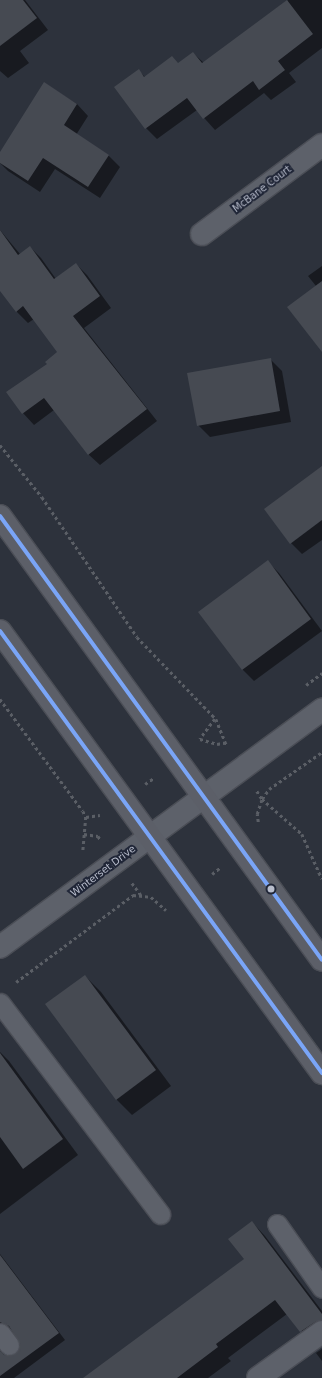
<!DOCTYPE html>
<style>
body{margin:0}
#map{position:relative;width:322px;height:1378px;overflow:hidden;background:#2d323c;font-family:"DejaVu Sans",sans-serif}
div>[style]{position:absolute}
.shadow>*{inset:0;background:#0007}
.building>*{inset:0;background:#464a52}
.path>*{height:2.5px;margin-top:-1.25px;transform-origin:0;background:repeating-linear-gradient(90deg,#5b5f66 0 3px,transparent 0 6px)}
.roads{filter:drop-shadow(1px 0 #4b4e56) drop-shadow(-1px 0 #4b4e56) drop-shadow(0 1px #4b4e56) drop-shadow(0 -1px #4b4e56)}
.service>*{height:19px;margin:-9.5px;padding:0 9.5px;transform-origin:9.5px;border-radius:9.5px;background:#5d616a}
.minor>*{height:22px;margin:-11px;padding:0 11px;transform-origin:11px;border-radius:11px;background:#5d616a}
.secondary>*{height:22px;margin:-11px;padding:0 11px;transform-origin:11px;border-radius:11px;background:#5c5f68}
.bus-1>*{height:4px;margin:-2px;padding:0 2px;transform-origin:2px;border-radius:2px;background:#7aa5f7}
.dots>*{width:11px;height:11px;translate:-50% -50%;box-sizing:border-box;border:2px solid #202637;border-radius:50%}
span{translate:-50% -50%;white-space:nowrap;text-align:center;line-height:1.15;-webkit-text-stroke:4px #202637;paint-order:stroke}
.street-label{font-size:10px;color:#b8bdcc}
</style>
<div id="map">
<div class="shadow">
<div style="clip-path:polygon(0 0,25px 0,48px 30px,20px 51px,29px 63px,8px 78px,0 71px)"></div>
<div style="clip-path:polygon(288px 0,322px 0,322px 48px,289px 73px,296px 82px,271px 100px,264px 93px,215px 130px,197px 110px,157px 139px,146px 128px,139px 71px,145px 77px,179px 64px,193px 53px,204px 63px)"></div>
<div style="clip-path:polygon(45px 84px,77px 104px,88px 116px,76px 135px,108px 155px,120px 167px,100px 198px,55px 169px,40px 192px,8px 171px,0 163px,0 154px)"></div>
<div style="clip-path:polygon(0 230px,20px 254px,30px 247px,41px 258px,56px 279px,76px 264px,87px 275px,111px 308px,84px 328px,157px 421px,100px 465px,88px 454px,54px 410px,34px 425px,23px 413px,48px 364px,59px 353px,34px 319px,28px 323px,17px 312px,0 289px)"></div>
<div style="clip-path:polygon(322px 266px,322px 349px,316px 286px,308px 276px)"></div>
<div style="clip-path:polygon(271px 360px,282px 371px,291px 422px,210px 437px,198px 425px)"></div>
<div style="clip-path:polygon(322px 468px,322px 540px,302px 554px,291px 543px)"></div>
<div style="clip-path:polygon(268px 562px,279px 573px,322px 631px,254px 681px,242px 669px)"></div>
<div style="clip-path:polygon(85px 976px,101px 992px,171px 1086px,132px 1115px,116px 1099px)"></div>
<div style="clip-path:polygon(0 1052px,9px 1061px,78px 1155px,0 1214px)"></div>
<div style="clip-path:polygon(252px 1222px,265px 1236px,322px 1311px,322px 1340px,315px 1345px,287px 1314px,228px 1358px,231px 1361px,208px 1378px,94px 1378px,245px 1259px)"></div>
<div style="clip-path:polygon(0 1254px,65px 1340px,14px 1378px,0 1378px,0 1350px,5px 1356px,10px 1357px,20px 1350px,21px 1344px,11px 1329px,5px 1328px,0 1332px)"></div>
<div style="clip-path:polygon(322px 1349px,322px 1361px,316px 1353px)"></div>
</div>
<div class="building">
<div style="clip-path:polygon(0 0,23px 0,37px 18px,0 46px)"></div>
<div style="clip-path:polygon(287px 0,313px 34px,278px 61px,285px 70px,259px 90px,253px 81px,203px 119px,187px 98px,145px 129px,114px 87px,139px 69px,144px 77px,172px 56px,178px 63px,193px 52px,202px 63px)"></div>
<div style="clip-path:polygon(44px 82px,77px 104px,64px 125px,109px 155px,88px 187px,43px 158px,28px 181px,0 163px,0 152px)"></div>
<div style="clip-path:polygon(0 230px,18px 255px,30px 246px,54px 279px,76px 263px,100px 296px,73px 316px,147px 409px,88px 455px,44px 398px,22px 414px,6px 392px,47px 364px,45px 362px,57px 352px,23px 306px,16px 312px,0 291px)"></div>
<div style="clip-path:polygon(322px 281px,322px 352px,287px 307px)"></div>
<div style="clip-path:polygon(271px 358px,280px 411px,197px 426px,187px 373px)"></div>
<div style="clip-path:polygon(322px 466px,322px 520px,290px 544px,264px 509px)"></div>
<div style="clip-path:polygon(268px 560px,311px 619px,242px 670px,198px 612px)"></div>
<div style="clip-path:polygon(85px 975px,156px 1070px,116px 1100px,45px 1004px)"></div>
<div style="clip-path:polygon(0 1053px,63px 1139px,23px 1169px,0 1137px)"></div>
<div style="clip-path:polygon(252px 1221px,322px 1314px,322px 1320px,315px 1322px,300px 1332px,275px 1300px,216px 1344px,218px 1347px,177px 1378px,83px 1378px,244px 1259px,228px 1239px)"></div>
<div style="clip-path:polygon(0 1255px,59px 1333px,0 1376px,0 1351px,4px 1355px,11px 1356px,19px 1350px,20px 1344px,9px 1326px,0 1322px)"></div>
</div>
<div class="path">
<div style="left:0;top:445px;width:67px;rotate:51.1deg"></div>
<div style="left:42px;top:497px;width:169px;rotate:55.8deg"></div>
<div style="left:137px;top:637px;width:114px;rotate:46.1deg"></div>
<div style="left:216px;top:719px;width:29px;rotate:68deg"></div>
<div style="left:306px;top:685px;width:20px;rotate:-37deg"></div>
<div style="left:0;top:699px;width:139px;rotate:53.5deg"></div>
<div style="left:83px;top:811px;width:7px;rotate:63deg"></div>
<div style="left:86px;top:817px;width:33px;rotate:95deg"></div>
<div style="left:215px;top:719px;width:25px;rotate:127deg"></div>
<div style="left:200px;top:739px;width:18px;rotate:16deg"></div>
<div style="left:217px;top:744px;width:11px;rotate:-10deg"></div>
<div style="left:145px;top:784px;width:11px;rotate:-34deg"></div>
<div style="left:257px;top:791px;width:9px;rotate:58deg"></div>
<div style="left:262px;top:799px;width:53px;rotate:41.2deg"></div>
<div style="left:302px;top:834px;width:49px;rotate:66deg"></div>
<div style="left:86px;top:817px;width:14px;rotate:-8deg"></div>
<div style="left:258px;top:822px;width:8px;rotate:-97deg"></div>
<div style="left:257px;top:814px;width:16px;rotate:-72deg"></div>
<div style="left:262px;top:799px;width:12px;rotate:-55deg"></div>
<div style="left:269px;top:789px;width:65px;rotate:-34.9deg"></div>
<div style="left:84px;top:834px;width:14px;rotate:8deg"></div>
<div style="left:98px;top:836px;width:4px;rotate:56deg"></div>
<div style="left:212px;top:874px;width:11px;rotate:-38deg"></div>
<div style="left:132px;top:883px;width:15px;rotate:53deg"></div>
<div style="left:16px;top:982px;width:146px;rotate:-36.6deg"></div>
<div style="left:133px;top:895px;width:18px;rotate:6deg"></div>
<div style="left:151px;top:897px;width:20px;rotate:41deg"></div>
</div>
<div class="roads">
<div class="service">
<div style="left:0;top:1003px;width:265px;rotate:52.8deg"></div>
<div style="left:277px;top:1224px;width:78px;rotate:54.9deg"></div>
<div style="left:0;top:1333px;width:15px;rotate:53deg"></div>
</div>
<div class="minor">
<div style="left:202px;top:234px;width:149px;rotate:-36.6deg"></div>
<div style="left:0;top:947px;width:400px;rotate:-36.4deg"></div>
<div style="left:258px;top:1378px;width:79px;rotate:-35.7deg"></div>
</div>
<div class="secondary">
<div style="left:0;top:516px;width:548px;rotate:54.05deg"></div>
<div style="left:0;top:631px;width:547px;rotate:53.93deg"></div>
</div>
</div>
<div class="bus-1">
<div style="left:0;top:516px;width:548px;rotate:54.05deg"></div>
<div style="left:0;top:631px;width:547px;rotate:53.93deg"></div>
</div>
<div class="dots">
<div style="left:271px;top:889px;background:#b8bdcc"></div>
</div>
<div class="street-label">
<span style="left:262px;top:189px;rotate:-37deg">McBane Court</span>
<span style="left:103px;top:871px;rotate:-37deg">Winterset Drive</span>
</div>
</div>
